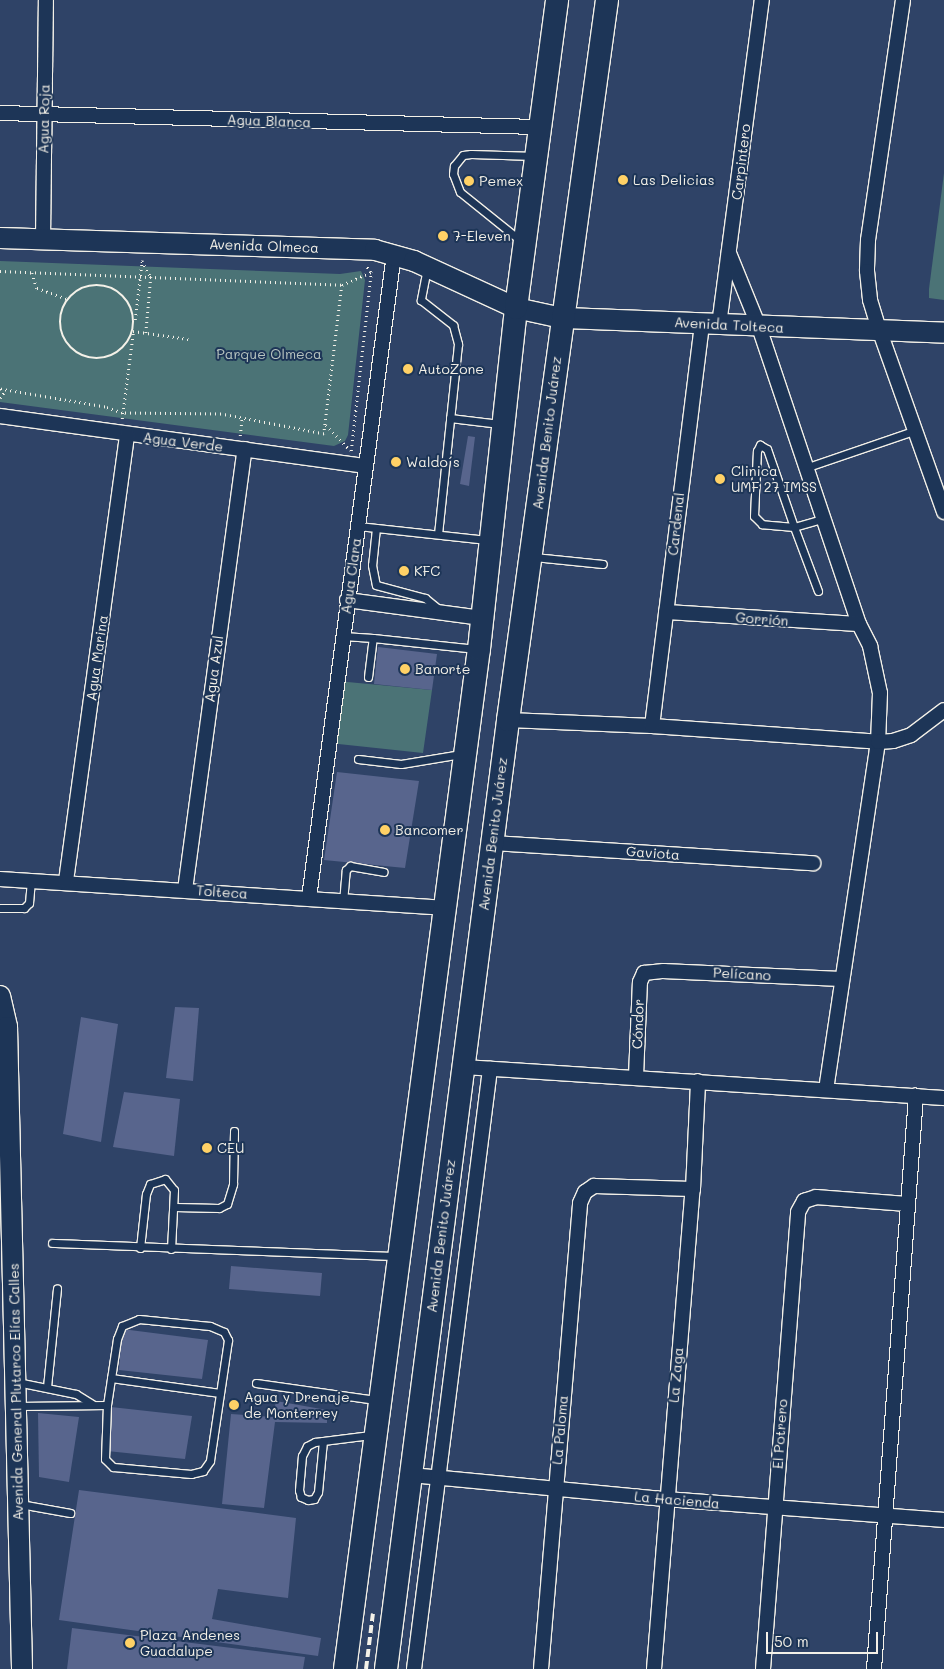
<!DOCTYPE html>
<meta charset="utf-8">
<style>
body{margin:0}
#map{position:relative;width:944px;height:1669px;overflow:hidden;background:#2f4367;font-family:Mali,sans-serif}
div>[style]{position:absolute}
.green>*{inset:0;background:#4b7376}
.building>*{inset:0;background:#58658d}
.path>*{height:2.5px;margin-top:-1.25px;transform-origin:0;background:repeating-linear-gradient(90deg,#f4f1e8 0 1px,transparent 0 5px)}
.path>.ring{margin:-1.25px;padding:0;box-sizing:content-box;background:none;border:2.5px solid #f4f1e8;border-radius:50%}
.roads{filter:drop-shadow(1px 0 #f4f1e8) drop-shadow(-1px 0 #f4f1e8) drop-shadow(0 1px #f4f1e8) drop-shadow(0 -1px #f4f1e8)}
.lane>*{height:7px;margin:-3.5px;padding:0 3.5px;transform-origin:3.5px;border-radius:3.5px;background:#1d3557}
.street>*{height:14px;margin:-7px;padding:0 7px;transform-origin:7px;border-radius:7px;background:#1d3557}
.secondary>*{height:20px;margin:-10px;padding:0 10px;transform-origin:10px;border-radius:10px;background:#1d3557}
.primary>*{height:22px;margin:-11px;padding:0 11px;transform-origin:11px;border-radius:11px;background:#1d3557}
.rail>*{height:4px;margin-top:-2px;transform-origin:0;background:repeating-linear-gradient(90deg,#f4f1e8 0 8px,transparent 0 12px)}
.dots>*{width:14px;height:14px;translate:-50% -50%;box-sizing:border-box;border:2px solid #1d3557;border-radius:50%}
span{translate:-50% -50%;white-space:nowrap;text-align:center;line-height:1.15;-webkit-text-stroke:4px #1d3557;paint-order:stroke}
.street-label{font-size:14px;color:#f4f1e8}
.poi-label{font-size:14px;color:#f4f1e8}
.left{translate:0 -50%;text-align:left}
.park-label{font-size:14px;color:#b9c5c0}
.scale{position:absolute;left:766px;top:1632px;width:112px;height:22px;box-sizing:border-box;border:2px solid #f4f1e8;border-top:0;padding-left:6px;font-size:15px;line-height:18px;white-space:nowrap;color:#f4f1e8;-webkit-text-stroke:4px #1d3557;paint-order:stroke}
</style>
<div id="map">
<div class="green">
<div style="clip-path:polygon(944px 173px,944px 300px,929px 298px,929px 289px)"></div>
<div style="clip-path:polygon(0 261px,340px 274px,361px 271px,365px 280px,348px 435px,345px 441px,334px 446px,0 402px)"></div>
<div style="clip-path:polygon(337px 681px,432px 690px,423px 753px,329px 743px)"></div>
</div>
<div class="building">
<div style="clip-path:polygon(468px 436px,475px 437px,469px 486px,460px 484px)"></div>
<div style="clip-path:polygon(378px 647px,437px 654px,432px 690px,374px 684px)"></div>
<div style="clip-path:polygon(337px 772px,419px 781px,405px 868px,324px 860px)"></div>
<div style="clip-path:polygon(175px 1007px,199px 1008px,193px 1081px,166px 1078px)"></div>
<div style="clip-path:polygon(81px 1017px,118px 1024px,101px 1142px,63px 1134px)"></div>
<div style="clip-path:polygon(124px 1092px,180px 1099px,174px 1156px,113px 1147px)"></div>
<div style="clip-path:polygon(231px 1266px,322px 1273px,320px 1296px,229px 1289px)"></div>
<div style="clip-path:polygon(122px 1329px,208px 1340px,202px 1379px,119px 1370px)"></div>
<div style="clip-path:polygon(276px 1401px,327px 1410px,327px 1423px,275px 1422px,264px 1508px,222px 1504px,231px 1414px,273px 1417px)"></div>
<div style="clip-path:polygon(111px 1407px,192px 1416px,185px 1459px,107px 1451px)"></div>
<div style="clip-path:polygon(38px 1413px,79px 1417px,69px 1482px,39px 1477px)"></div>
<div style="clip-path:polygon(79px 1490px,296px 1518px,288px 1598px,218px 1589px,212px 1619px,321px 1638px,318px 1656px,59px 1620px)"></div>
<div style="clip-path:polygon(72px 1628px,305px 1657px,303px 1669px,67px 1669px)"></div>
</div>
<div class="path">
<div style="left:142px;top:261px;width:18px;rotate:61deg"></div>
<div style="left:151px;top:277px;width:56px;rotate:95.1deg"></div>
<div style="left:0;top:271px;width:342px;rotate:2.3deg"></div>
<div style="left:342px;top:285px;width:150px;rotate:96.9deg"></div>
<div style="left:324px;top:434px;width:105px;rotate:-169deg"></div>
<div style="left:221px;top:414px;width:99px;rotate:-179.4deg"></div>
<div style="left:122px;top:413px;width:18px;rotate:-161deg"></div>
<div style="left:105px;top:407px;width:107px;rotate:-170.3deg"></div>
<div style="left:32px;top:273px;width:16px;rotate:72deg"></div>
<div style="left:37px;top:288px;width:32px;rotate:20deg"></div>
<div style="left:342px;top:285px;width:32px;rotate:-24deg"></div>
<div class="ring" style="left:60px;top:285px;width:71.5px;height:71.5px"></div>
<div style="left:135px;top:320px;width:60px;rotate:-83.3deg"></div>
<div style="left:133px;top:331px;width:56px;rotate:8.3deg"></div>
<div style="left:0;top:398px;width:9px;rotate:-54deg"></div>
<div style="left:122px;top:419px;width:87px;rotate:-82.7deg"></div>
<div style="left:326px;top:425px;width:35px;rotate:46deg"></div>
<div style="left:240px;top:436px;width:18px;rotate:-84deg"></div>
<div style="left:351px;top:451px;width:180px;rotate:-83.6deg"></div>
<div style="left:371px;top:272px;width:8px;rotate:-130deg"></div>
</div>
<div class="roads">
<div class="lane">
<div style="left:521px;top:241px;width:78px;rotate:-141.2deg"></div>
<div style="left:460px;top:192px;width:19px;rotate:-111deg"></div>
<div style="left:453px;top:174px;width:8px;rotate:-83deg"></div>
<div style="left:454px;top:166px;width:14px;rotate:-51deg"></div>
<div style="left:463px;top:155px;width:8px;rotate:-7deg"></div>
<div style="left:471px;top:154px;width:64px;rotate:1.8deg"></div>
<div style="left:427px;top:268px;width:33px;rotate:101deg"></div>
<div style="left:421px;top:300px;width:41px;rotate:38deg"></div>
<div style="left:453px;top:325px;width:20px;rotate:75deg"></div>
<div style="left:458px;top:344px;width:191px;rotate:96deg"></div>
<div style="left:450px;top:418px;width:50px;rotate:6.8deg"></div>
<div style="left:760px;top:445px;width:8px;rotate:30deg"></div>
<div style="left:767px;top:449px;width:83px;rotate:70.9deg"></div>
<div style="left:794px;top:527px;width:32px;rotate:-175deg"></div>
<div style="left:762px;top:524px;width:11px;rotate:-135deg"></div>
<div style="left:754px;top:516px;width:65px;rotate:-87.4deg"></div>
<div style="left:757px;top:451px;width:7px;rotate:-63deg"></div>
<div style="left:805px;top:468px;width:114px;rotate:-18.9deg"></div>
<div style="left:358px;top:526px;width:130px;rotate:6.2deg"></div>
<div style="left:376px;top:528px;width:37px;rotate:96deg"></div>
<div style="left:372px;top:565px;width:20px;rotate:79deg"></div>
<div style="left:376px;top:585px;width:51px;rotate:14.9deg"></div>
<div style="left:425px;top:598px;width:21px;rotate:39deg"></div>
<div style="left:534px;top:557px;width:69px;rotate:5.8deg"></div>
<div style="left:818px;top:591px;width:68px;rotate:-110.6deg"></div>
<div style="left:794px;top:527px;width:29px;rotate:-16deg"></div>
<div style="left:343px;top:636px;width:30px;rotate:4deg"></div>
<div style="left:368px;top:677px;width:39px;rotate:-83deg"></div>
<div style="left:373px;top:638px;width:104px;rotate:6.1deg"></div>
<div style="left:358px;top:759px;width:43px;rotate:6.6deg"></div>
<div style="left:401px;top:764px;width:61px;rotate:-9.5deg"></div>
<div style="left:343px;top:902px;width:32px;rotate:-85deg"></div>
<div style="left:346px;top:870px;width:6px;rotate:-45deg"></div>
<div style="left:350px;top:866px;width:34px;rotate:10deg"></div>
<div style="left:0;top:908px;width:24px"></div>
<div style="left:24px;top:908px;width:7px;rotate:-45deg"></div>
<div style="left:29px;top:903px;width:23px;rotate:-85deg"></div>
<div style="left:175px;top:1207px;width:44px;rotate:1.3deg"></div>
<div style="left:219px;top:1208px;width:9px;rotate:-27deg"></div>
<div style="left:227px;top:1204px;width:21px;rotate:-73deg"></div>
<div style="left:233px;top:1184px;width:53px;rotate:-88.9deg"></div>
<div style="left:52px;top:1243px;width:344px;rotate:2.2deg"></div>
<div style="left:140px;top:1248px;width:54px;rotate:-83.7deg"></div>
<div style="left:146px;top:1194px;width:11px;rotate:-68deg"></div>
<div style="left:150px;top:1184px;width:16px;rotate:-18deg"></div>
<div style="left:165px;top:1179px;width:14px;rotate:51deg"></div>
<div style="left:174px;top:1190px;width:59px;rotate:92.9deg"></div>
<div style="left:139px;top:1319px;width:71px;rotate:5.6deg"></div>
<div style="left:210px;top:1326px;width:15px;rotate:23deg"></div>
<div style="left:224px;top:1332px;width:9px;rotate:63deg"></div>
<div style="left:228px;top:1340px;width:122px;rotate:98.5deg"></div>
<div style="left:210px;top:1461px;width:12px;rotate:125deg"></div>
<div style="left:203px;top:1471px;width:12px;rotate:166deg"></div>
<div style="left:191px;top:1474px;width:78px;rotate:-174.9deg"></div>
<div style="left:113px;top:1467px;width:11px;rotate:-135deg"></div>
<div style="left:105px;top:1459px;width:54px;rotate:-87.9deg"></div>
<div style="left:107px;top:1405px;width:67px;rotate:-81.4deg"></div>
<div style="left:117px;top:1339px;width:14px;rotate:-69deg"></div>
<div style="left:122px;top:1326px;width:18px;rotate:-22deg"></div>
<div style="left:111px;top:1378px;width:110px;rotate:7.8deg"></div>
<div style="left:17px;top:1382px;width:60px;rotate:11.5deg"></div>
<div style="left:76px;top:1394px;width:19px;rotate:32deg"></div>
<div style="left:256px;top:1383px;width:121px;rotate:8.1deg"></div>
<div style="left:47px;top:1387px;width:99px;rotate:-84.2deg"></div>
<div style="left:17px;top:1406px;width:90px;rotate:-0.6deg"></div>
<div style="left:323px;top:1441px;width:51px;rotate:95.6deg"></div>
<div style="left:318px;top:1492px;width:8px;rotate:120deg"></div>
<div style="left:314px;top:1499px;width:6px;rotate:171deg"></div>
<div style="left:308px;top:1500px;width:8px;rotate:-157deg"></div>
<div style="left:301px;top:1497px;width:7px;rotate:-106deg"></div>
<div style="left:299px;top:1490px;width:34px;rotate:-85deg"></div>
<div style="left:302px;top:1456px;width:11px;rotate:-63deg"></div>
<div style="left:307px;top:1446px;width:9px;rotate:-27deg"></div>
<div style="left:315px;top:1442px;width:56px;rotate:-7.1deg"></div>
<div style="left:20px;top:1504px;width:51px;rotate:10.2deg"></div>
</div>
<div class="street">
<div style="left:903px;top:0;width:243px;rotate:98.3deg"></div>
<div style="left:868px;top:240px;width:31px;rotate:92deg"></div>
<div style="left:867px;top:271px;width:29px;rotate:84deg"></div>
<div style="left:870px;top:300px;width:34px;rotate:73deg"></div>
<div style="left:880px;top:332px;width:191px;rotate:70.4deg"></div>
<div style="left:0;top:113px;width:538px;rotate:1.49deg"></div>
<div style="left:43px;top:239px;width:239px;rotate:-89.3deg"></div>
<div style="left:729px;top:253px;width:80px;rotate:67.9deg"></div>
<div style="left:759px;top:327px;width:313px;rotate:71.4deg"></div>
<div style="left:859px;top:624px;width:25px;rotate:63deg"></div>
<div style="left:870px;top:646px;width:48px;rotate:78deg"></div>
<div style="left:880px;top:693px;width:49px;rotate:92.3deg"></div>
<div style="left:878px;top:742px;width:351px;rotate:98.5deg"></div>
<div style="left:719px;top:325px;width:328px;rotate:-82.5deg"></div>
<div style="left:0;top:416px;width:368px;rotate:7.8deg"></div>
<div style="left:347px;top:600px;width:136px;rotate:7.6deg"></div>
<div style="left:666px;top:612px;width:193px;rotate:3.6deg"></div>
<div style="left:508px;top:720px;width:144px;rotate:2.4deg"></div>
<div style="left:652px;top:726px;width:227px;rotate:4deg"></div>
<div style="left:878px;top:742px;width:15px;rotate:-4deg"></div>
<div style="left:893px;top:741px;width:19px;rotate:-18deg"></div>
<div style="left:911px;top:735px;width:41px;rotate:-37.1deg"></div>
<div style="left:652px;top:726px;width:406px;rotate:-82.9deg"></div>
<div style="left:492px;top:843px;width:322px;rotate:3.6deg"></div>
<div style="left:0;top:879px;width:444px;rotate:3.7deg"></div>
<div style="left:66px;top:881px;width:450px;rotate:-82.2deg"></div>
<div style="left:185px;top:890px;width:445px;rotate:-82.3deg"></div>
<div style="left:309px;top:898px;width:650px;rotate:-82.48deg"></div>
<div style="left:463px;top:1067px;width:482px;rotate:3.7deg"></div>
<div style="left:636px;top:1076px;width:94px;rotate:-87.6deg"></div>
<div style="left:640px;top:982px;width:10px;rotate:-66deg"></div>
<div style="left:644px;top:973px;width:20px;rotate:-6deg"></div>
<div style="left:664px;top:971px;width:176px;rotate:2.6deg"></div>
<div style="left:410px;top:1475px;width:257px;rotate:5.4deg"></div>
<div style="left:666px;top:1499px;width:279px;rotate:4.3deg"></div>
<div style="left:414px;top:1669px;width:605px;rotate:-82.78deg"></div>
<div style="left:541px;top:1669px;width:468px;rotate:-85.2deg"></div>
<div style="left:580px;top:1203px;width:12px;rotate:-66deg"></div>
<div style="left:585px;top:1192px;width:11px;rotate:-34deg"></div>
<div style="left:594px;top:1186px;width:99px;rotate:1.7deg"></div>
<div style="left:654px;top:1669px;width:482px;rotate:-85.4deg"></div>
<div style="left:693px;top:1189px;width:108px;rotate:-87.3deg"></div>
<div style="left:763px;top:1669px;width:458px;rotate:-85.6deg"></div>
<div style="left:798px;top:1212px;width:13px;rotate:-61deg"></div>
<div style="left:804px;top:1201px;width:13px;rotate:-18deg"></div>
<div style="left:816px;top:1197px;width:91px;rotate:4.4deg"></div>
<div style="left:874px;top:1669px;width:575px;rotate:-85.81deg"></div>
</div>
<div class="secondary">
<div style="left:0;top:238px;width:375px;rotate:1.8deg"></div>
<div style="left:375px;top:250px;width:41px;rotate:15.8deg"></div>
<div style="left:414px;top:261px;width:112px;rotate:24.7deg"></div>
<div style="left:516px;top:308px;width:47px;rotate:12.3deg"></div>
<div style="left:562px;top:318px;width:382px;rotate:2.2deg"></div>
<div style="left:0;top:996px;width:32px;rotate:77deg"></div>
<div style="left:7px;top:1027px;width:642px;rotate:88.66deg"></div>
</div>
<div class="primary">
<div style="left:345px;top:1669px;width:1029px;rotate:-82.52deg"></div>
<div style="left:479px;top:649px;width:343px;rotate:-83.8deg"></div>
<div style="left:516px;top:308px;width:311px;rotate:-82.4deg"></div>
<div style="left:386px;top:1669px;width:957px;rotate:-82.67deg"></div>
<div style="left:508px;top:720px;width:727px;rotate:-82.17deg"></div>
</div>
</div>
<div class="rail">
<div style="left:366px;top:1669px;width:56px;rotate:-82.9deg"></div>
</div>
<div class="dots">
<div style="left:623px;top:180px;background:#ffd166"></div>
<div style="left:469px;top:181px;background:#ffd166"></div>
<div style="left:443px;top:236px;background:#ffd166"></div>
<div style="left:408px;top:369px;background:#ffd166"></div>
<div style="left:396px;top:462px;background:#ffd166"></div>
<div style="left:720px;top:479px;background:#ffd166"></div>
<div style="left:404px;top:571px;background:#ffd166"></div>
<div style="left:405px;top:669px;background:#ffd166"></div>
<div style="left:385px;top:830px;background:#ffd166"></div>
<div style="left:207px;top:1148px;background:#ffd166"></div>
<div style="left:234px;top:1405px;background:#ffd166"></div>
<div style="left:130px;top:1643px;background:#ffd166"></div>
</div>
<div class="street-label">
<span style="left:44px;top:119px;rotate:-89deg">Agua Roja</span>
<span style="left:269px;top:121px;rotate:2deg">Agua Blanca</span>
<span style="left:741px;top:162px;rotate:-83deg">Carpintero</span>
<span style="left:264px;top:246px;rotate:2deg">Avenida Olmeca</span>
<span style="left:729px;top:325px;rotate:3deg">Avenida Tolteca</span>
<span style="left:547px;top:433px;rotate:-83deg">Avenida Benito Juárez</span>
<span style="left:183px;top:442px;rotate:7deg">Agua Verde</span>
<span style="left:676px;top:524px;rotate:-84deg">Cardenal</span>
<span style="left:351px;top:576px;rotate:-82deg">Agua Clara</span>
<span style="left:762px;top:619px;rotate:4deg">Gorrión</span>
<span style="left:97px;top:658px;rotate:-82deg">Agua Marina</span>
<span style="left:214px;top:669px;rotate:-82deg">Agua Azul</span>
<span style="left:493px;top:834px;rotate:-83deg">Avenida Benito Juárez</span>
<span style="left:653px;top:853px;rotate:4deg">Gaviota</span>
<span style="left:222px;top:892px;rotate:4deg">Tolteca</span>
<span style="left:742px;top:974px;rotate:3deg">Pelícano</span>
<span style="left:638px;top:1024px;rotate:-88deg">Cóndor</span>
<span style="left:441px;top:1236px;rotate:-83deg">Avenida Benito Juárez</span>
<span style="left:676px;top:1375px;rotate:-85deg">La Zaga</span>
<span style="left:16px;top:1392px;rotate:-91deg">Avenida General Plutarco Elías Calles</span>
<span style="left:560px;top:1430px;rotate:-85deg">La Paloma</span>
<span style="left:780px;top:1434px;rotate:-86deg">El Potrero</span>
<span style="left:677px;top:1500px;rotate:5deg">La Hacienda</span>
</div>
<div class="poi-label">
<span class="left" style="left:633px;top:180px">Las Delicias</span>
<span class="left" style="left:479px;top:181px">Pemex</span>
<span class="left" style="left:453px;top:236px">7-Eleven</span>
<span class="left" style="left:418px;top:369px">AutoZone</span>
<span class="left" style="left:406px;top:462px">Waldo´s</span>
<span class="left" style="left:731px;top:479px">Clinica<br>UMF 27 IMSS</span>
<span class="left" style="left:414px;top:571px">KFC</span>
<span class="left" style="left:415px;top:669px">Banorte</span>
<span class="left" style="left:395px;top:830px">Bancomer</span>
<span class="left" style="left:217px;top:1148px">CEU</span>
<span class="left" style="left:244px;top:1405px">Agua y Drenaje<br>de Monterrey</span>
<span class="left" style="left:140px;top:1643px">Plaza Andenes<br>Guadalupe</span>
</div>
<div class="park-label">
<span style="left:269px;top:354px">Parque Olmeca</span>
</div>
<div class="scale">50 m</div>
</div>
